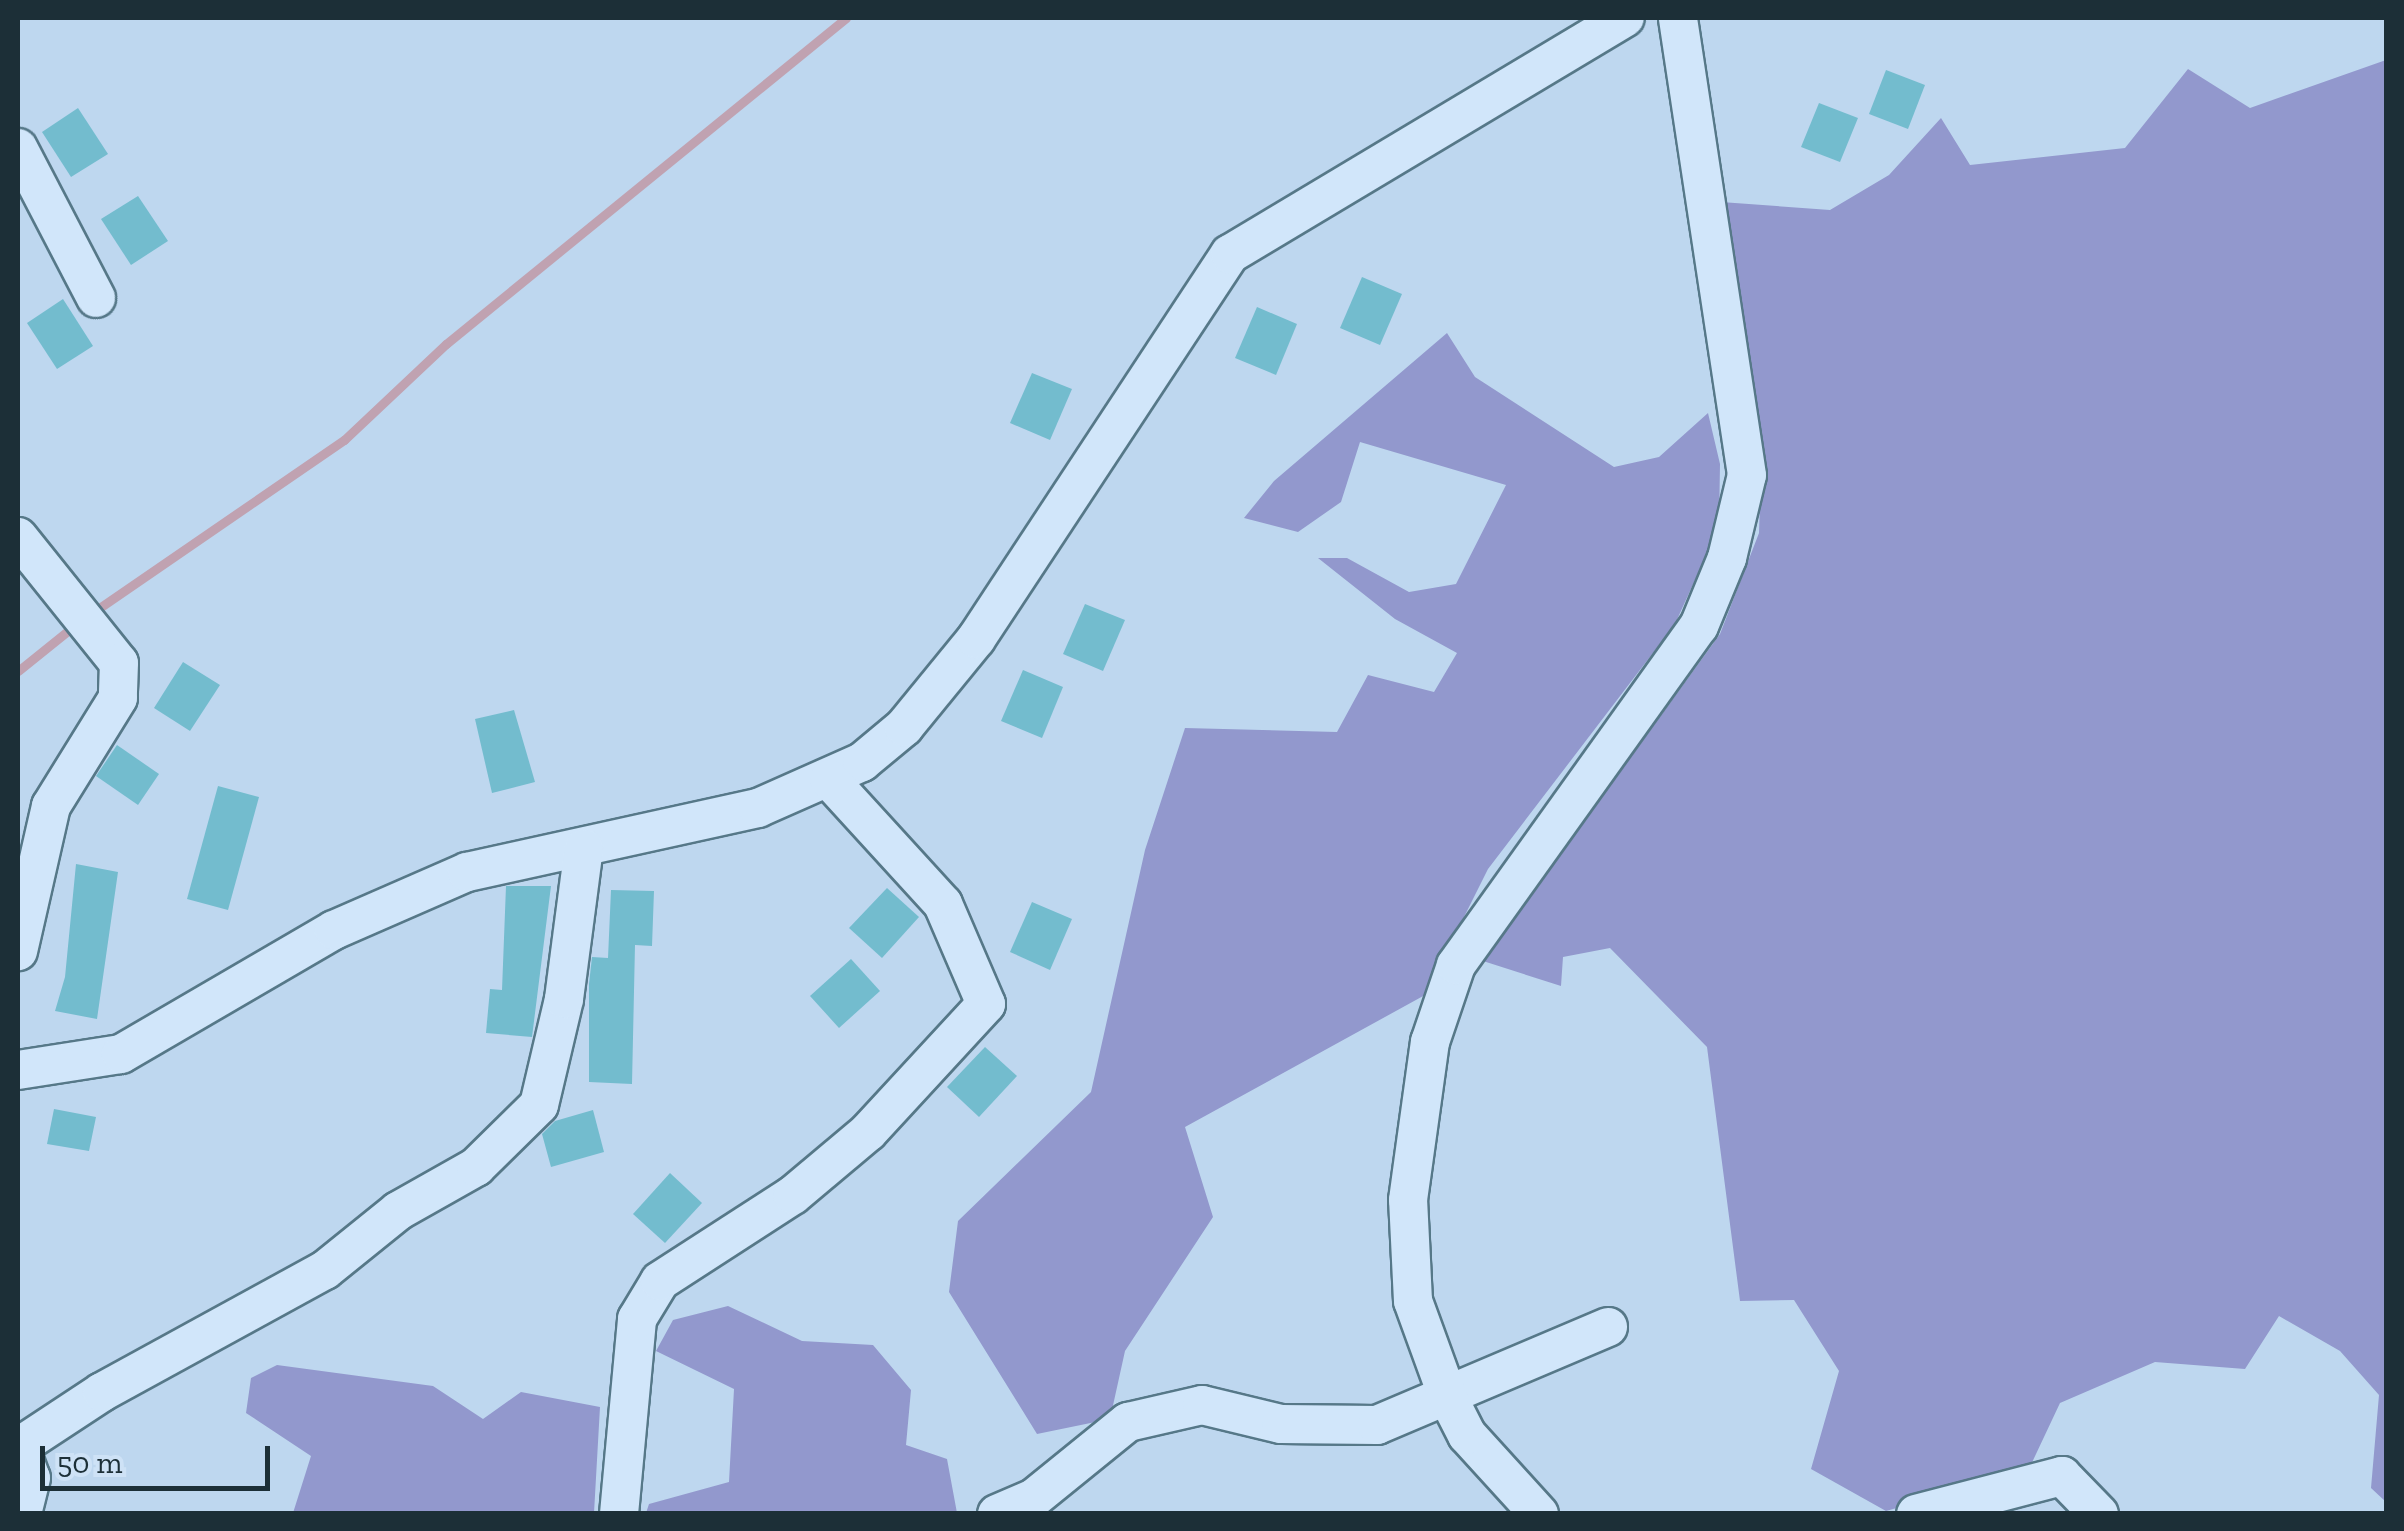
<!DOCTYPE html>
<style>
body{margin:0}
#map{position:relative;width:2404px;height:1531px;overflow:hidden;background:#bed7ef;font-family:"Zilla Slab",serif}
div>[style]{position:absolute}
.green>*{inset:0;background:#9298cd}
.stream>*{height:9px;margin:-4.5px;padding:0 4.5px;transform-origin:4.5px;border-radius:4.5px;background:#c0a2b1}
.building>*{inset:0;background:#73bcce}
.roads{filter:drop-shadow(2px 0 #567888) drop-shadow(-2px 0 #567888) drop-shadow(0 2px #567888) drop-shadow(0 -2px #567888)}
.minor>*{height:38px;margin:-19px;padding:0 19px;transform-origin:19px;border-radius:19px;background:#d1e6fa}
span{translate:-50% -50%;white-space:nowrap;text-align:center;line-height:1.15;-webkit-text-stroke:10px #cee2f6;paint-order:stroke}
.frame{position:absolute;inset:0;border:20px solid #1c2f37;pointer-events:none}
.scale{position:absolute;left:40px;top:1446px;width:230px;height:45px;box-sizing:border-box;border:5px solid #1c2f37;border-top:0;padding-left:12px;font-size:30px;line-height:35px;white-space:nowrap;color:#1c2f37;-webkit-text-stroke:8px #cee2f6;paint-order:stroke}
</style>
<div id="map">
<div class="green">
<div style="clip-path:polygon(2386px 60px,2386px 1502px,2371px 1488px,2379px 1395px,2340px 1351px,2279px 1316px,2245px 1369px,2155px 1362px,2060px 1403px,2028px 1471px,1886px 1511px,1811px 1469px,1839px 1371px,1794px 1300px,1740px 1301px,1707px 1047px,1610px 948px,1563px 957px,1561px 986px,1483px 961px,1720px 634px,1759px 533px,1761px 471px,1721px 202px,1830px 210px,1889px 175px,1941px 118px,1970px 165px,2125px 148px,2188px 69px,2250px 108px)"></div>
<div style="clip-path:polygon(1447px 333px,1475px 377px,1614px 467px,1659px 457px,1708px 413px,1720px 464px,1719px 527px,1675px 624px,1488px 869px,1425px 995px,1185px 1127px,1213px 1217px,1125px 1351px,1110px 1419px,1037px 1434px,949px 1292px,958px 1221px,1091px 1092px,1145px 850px,1185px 728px,1337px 732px,1368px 675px,1434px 692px,1457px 653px,1395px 619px,1318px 558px,1347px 558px,1409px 592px,1456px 584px,1506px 485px,1360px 442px,1341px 502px,1298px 532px,1244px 518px,1274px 481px)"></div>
<div style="clip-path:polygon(728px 1306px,802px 1341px,873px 1345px,911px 1390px,906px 1445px,947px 1459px,957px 1513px,646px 1513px,649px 1504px,729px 1482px,734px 1389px,656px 1351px,673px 1320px)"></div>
<div style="clip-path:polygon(277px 1365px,433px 1386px,483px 1419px,521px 1392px,600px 1407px,594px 1513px,293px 1513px,311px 1456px,246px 1413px,251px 1378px)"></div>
</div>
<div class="stream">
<div style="left:92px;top:613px;width:306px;rotate:-34.5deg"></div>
<div style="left:344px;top:440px;width:140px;rotate:-43.3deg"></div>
<div style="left:446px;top:344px;width:516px;rotate:-39.18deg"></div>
<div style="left:18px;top:671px;width:73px;rotate:-38.9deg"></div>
</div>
<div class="building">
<div style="clip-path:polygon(1886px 70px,1925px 85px,1908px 129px,1869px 114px)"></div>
<div style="clip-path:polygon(1819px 103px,1858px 118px,1840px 162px,1801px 147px)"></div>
<div style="clip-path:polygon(78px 108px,108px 154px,71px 177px,42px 132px)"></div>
<div style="clip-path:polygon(138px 196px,168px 241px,131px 265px,101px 219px)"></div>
<div style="clip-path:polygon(1362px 277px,1402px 294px,1380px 345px,1340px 328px)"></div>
<div style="clip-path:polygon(63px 299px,93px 346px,57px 369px,27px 323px)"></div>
<div style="clip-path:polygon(1257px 307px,1297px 324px,1276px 375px,1235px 358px)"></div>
<div style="clip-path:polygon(1032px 373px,1072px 389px,1050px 440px,1010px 423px)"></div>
<div style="clip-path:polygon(1085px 604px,1125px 620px,1103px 671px,1063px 654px)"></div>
<div style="clip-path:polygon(183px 662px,220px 685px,190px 731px,154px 708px)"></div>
<div style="clip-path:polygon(1023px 670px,1063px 687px,1042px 738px,1001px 721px)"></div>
<div style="clip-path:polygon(514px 710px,535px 782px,492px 793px,475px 719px)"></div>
<div style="clip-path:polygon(117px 745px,159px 774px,138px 805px,96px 776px)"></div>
<div style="clip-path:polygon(218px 786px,259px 797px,228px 910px,187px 899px)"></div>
<div style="clip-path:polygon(76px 864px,118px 872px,97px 1019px,55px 1011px,65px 977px)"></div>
<div style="clip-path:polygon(506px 886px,551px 886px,532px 1037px,486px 1033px,490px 989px,502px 990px)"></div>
<div style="clip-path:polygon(887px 888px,919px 917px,882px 958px,849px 928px)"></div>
<div style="clip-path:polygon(611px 890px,654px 891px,652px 946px,635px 945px,632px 1084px,589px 1082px,589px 984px,592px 957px,608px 958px)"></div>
<div style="clip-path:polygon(1032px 902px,1072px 919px,1050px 970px,1010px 952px)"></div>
<div style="clip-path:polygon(851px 959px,880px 991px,839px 1028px,810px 996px)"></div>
<div style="clip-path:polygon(985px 1047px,1017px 1076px,979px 1117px,947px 1087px)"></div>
<div style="clip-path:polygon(54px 1109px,96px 1117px,89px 1151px,47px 1144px)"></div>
<div style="clip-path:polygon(593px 1110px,604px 1152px,551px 1167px,542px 1134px,555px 1121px)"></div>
<div style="clip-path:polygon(670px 1173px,702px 1203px,665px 1243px,633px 1214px)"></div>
</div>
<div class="roads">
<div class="minor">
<div style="left:18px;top:148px;width:169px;rotate:62.5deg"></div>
<div style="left:18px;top:537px;width:161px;rotate:51.3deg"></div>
<div style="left:119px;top:663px;width:35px;rotate:92deg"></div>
<div style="left:118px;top:698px;width:127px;rotate:121.8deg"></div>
<div style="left:51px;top:806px;width:149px;rotate:102.8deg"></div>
<div style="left:18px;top:1070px;width:104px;rotate:-8.8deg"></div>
<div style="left:121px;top:1054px;width:246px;rotate:-30.2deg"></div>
<div style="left:334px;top:930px;width:145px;rotate:-23.6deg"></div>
<div style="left:467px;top:872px;width:298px;rotate:-12.4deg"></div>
<div style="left:758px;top:808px;width:114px;rotate:-23.9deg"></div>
<div style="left:862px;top:762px;width:55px;rotate:-39.8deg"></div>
<div style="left:904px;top:727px;width:114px;rotate:-50.7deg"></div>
<div style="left:976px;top:639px;width:461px;rotate:-56.6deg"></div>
<div style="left:1230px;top:254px;width:460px;rotate:-30.9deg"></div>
<div style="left:18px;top:1443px;width:37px;rotate:70deg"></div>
<div style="left:31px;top:1478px;width:37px;rotate:104deg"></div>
<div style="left:20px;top:1446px;width:98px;rotate:-33.4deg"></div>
<div style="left:102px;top:1392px;width:254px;rotate:-28.7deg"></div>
<div style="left:325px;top:1270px;width:94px;rotate:-38.9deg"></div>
<div style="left:398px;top:1211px;width:90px;rotate:-29.4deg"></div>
<div style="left:476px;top:1167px;width:88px;rotate:-44.5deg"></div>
<div style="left:539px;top:1105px;width:109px;rotate:-76.7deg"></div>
<div style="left:564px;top:999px;width:152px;rotate:-82.5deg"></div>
<div style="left:619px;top:1514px;width:196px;rotate:-84.7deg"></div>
<div style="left:637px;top:1319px;width:44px;rotate:-58.8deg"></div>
<div style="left:660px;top:1281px;width:158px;rotate:-32.9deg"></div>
<div style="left:793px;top:1195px;width:98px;rotate:-40deg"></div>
<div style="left:868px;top:1132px;width:174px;rotate:-47.3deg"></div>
<div style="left:986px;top:1004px;width:109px;rotate:-113.3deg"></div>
<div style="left:943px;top:904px;width:169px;rotate:-132.4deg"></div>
<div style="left:997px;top:1514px;width:40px;rotate:-23.4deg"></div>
<div style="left:1034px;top:1498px;width:121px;rotate:-39deg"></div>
<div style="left:1128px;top:1422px;width:76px;rotate:-12.9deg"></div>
<div style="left:1202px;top:1405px;width:81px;rotate:13.5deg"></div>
<div style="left:1281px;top:1424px;width:96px;rotate:0.6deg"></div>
<div style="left:1377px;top:1425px;width:251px;rotate:-23deg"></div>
<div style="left:1539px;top:1514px;width:107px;rotate:-132.3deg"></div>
<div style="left:1467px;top:1435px;width:39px;rotate:-117deg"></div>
<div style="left:1449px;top:1400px;width:105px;rotate:-110deg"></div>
<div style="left:1413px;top:1301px;width:101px;rotate:-92.8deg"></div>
<div style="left:1408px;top:1200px;width:160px;rotate:-82.1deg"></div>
<div style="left:1430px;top:1042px;width:81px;rotate:-71.3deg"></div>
<div style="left:1456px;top:965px;width:417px;rotate:-54.4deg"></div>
<div style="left:1699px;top:626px;width:74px;rotate:-67.6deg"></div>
<div style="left:1727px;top:558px;width:85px;rotate:-76.5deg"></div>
<div style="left:1747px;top:475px;width:462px;rotate:-98.6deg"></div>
<div style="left:1916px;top:1514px;width:151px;rotate:-14.6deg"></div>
<div style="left:2062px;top:1476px;width:53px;rotate:45.8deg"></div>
</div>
</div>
<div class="frame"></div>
<div class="scale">50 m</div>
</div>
